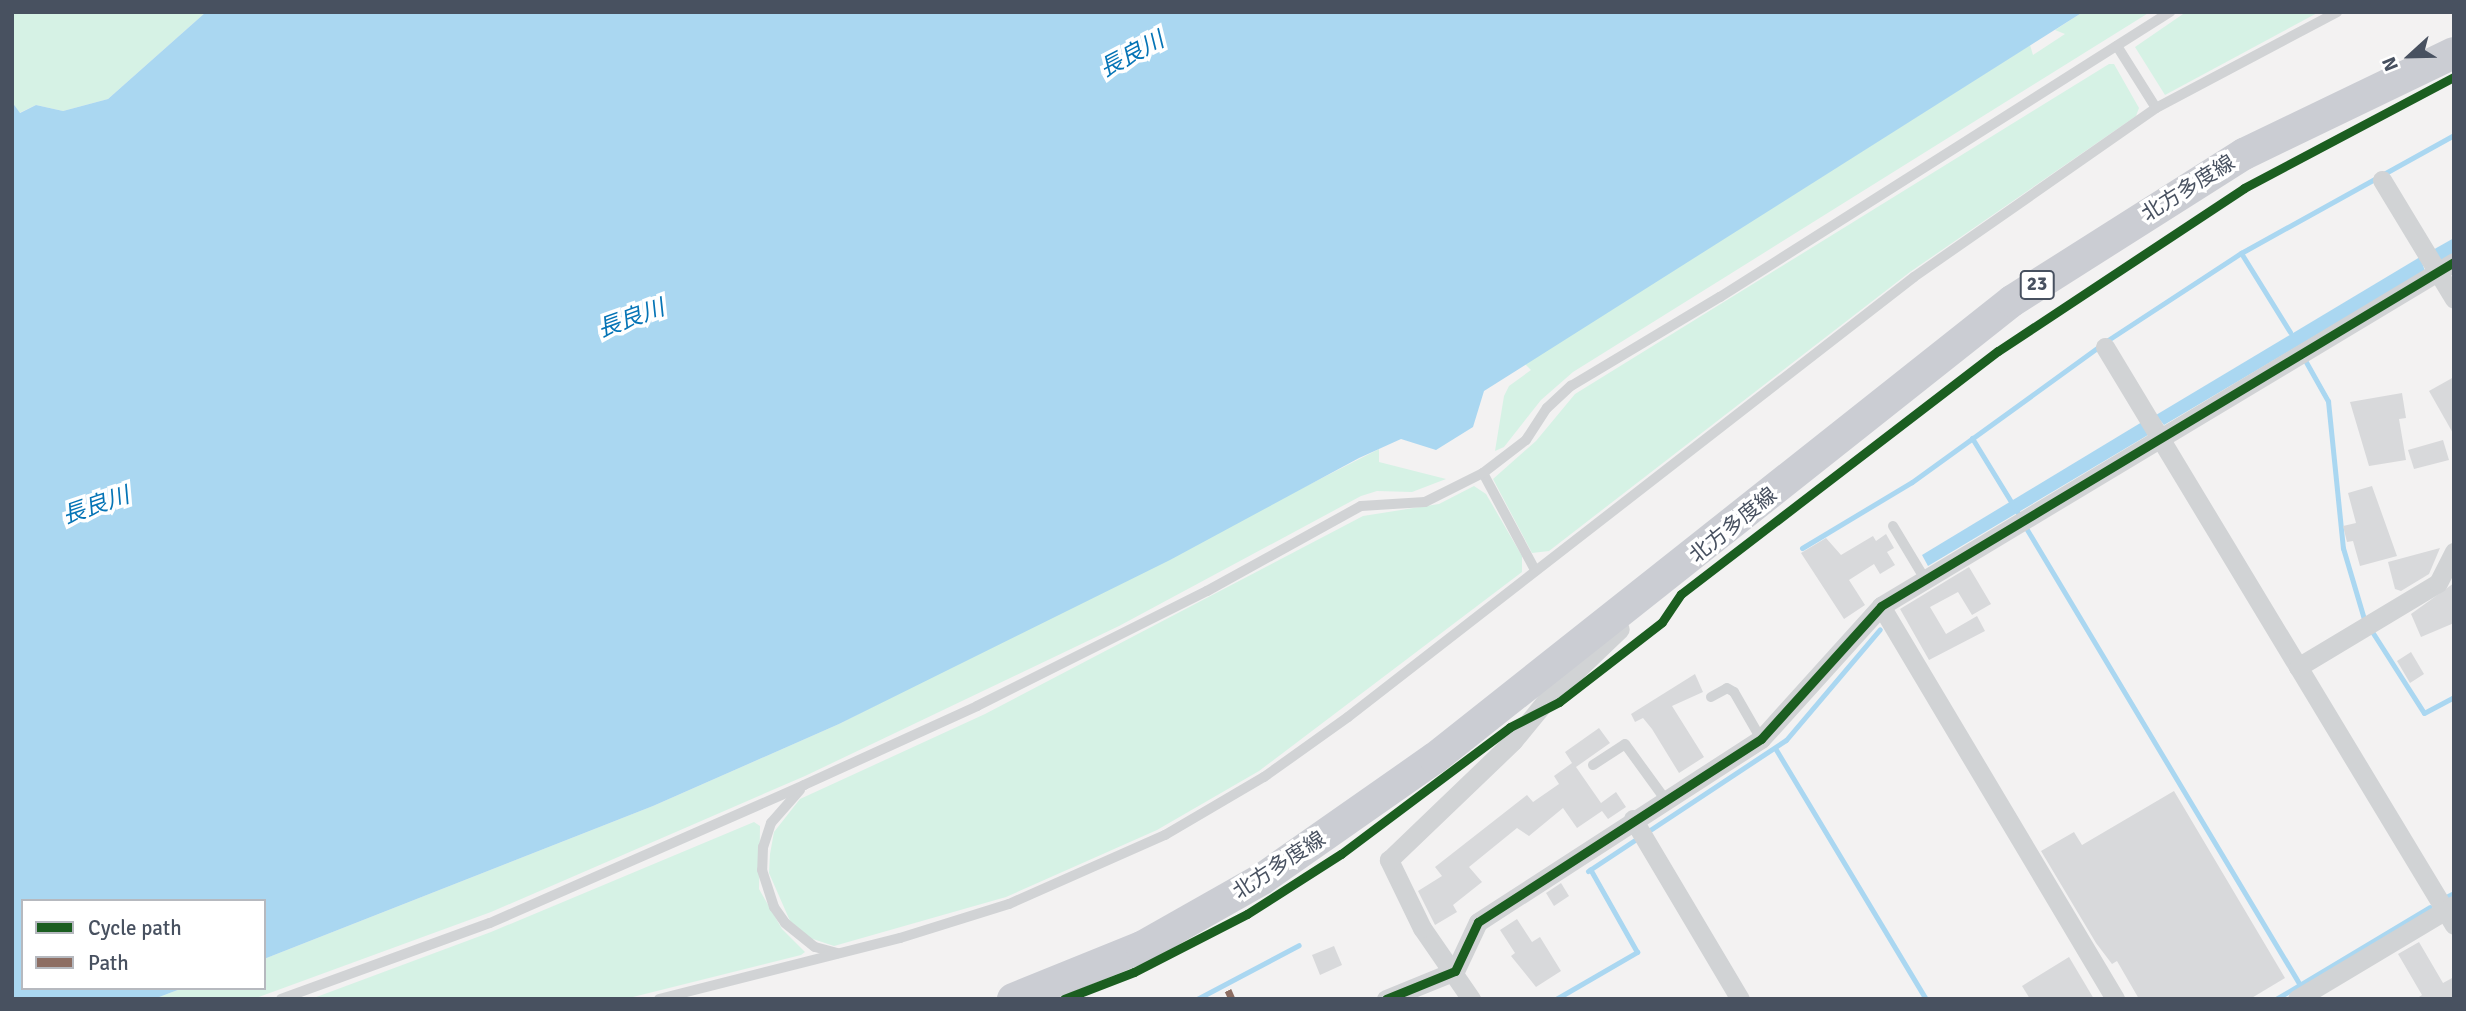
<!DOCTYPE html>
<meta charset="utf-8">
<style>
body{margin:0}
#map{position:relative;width:2466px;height:1011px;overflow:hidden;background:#f3f2f2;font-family:Signika,"Noto Sans JP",sans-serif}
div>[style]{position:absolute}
.green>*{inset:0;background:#d6f2e5}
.water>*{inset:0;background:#aad7f1}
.stream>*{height:5px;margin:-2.5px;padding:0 2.5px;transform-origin:2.5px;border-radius:2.5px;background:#aad7f1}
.building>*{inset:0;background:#d8d9db}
.lane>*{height:10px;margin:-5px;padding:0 5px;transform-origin:5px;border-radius:5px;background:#d1d3d5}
.street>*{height:19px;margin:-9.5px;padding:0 9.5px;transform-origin:9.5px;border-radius:9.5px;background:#d1d3d5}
.primary>*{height:32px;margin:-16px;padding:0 16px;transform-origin:16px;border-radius:16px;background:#cbcdd3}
.quiet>*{height:7px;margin-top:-3.5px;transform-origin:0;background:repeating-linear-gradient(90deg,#8d6e63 0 14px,transparent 0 21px)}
.cycleway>*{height:9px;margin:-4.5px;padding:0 4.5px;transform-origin:4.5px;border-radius:4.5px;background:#1b5e20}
span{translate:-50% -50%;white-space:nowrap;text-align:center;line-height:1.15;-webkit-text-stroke:7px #fff;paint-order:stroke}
.shield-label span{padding:2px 5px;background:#fff;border:2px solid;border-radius:5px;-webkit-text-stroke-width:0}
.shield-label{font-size:19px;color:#485160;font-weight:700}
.street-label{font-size:21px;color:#485160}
.water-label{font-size:23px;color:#0574b6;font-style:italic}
.frame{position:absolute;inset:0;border:14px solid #485160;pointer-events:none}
.legend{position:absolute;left:21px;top:899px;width:245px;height:91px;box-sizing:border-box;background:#fff;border:2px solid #b6b9bf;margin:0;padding:9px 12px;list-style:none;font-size:21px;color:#485160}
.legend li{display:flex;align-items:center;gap:14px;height:35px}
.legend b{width:35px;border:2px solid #b6b9bf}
.north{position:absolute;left:2375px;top:21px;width:70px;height:70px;-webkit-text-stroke:5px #fff;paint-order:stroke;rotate:248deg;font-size:19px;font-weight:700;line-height:28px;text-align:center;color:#485160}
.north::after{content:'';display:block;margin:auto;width:24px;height:32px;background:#485160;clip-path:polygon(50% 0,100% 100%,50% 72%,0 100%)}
</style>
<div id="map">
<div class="green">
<div style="clip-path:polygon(12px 12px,206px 12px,108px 99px,63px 111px,36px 105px,19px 113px,12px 102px)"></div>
<div style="clip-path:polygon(2083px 12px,2150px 12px,1573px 372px,1541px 400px,1504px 447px,1495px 451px,1504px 396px,1509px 386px,1531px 370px,1525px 364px,2030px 45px,2033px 55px,2065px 34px,2055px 30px)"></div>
<div style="clip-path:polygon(2186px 12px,2319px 12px,2165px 95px,2135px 47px)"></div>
<div style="clip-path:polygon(2109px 64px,2114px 64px,2139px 108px,2136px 116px,1910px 272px,1549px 551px,1532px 553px,1493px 479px,1536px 441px,1575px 394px)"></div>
<div style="clip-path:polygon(1379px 449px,1379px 462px,1446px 479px,1412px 492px,1377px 491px,1361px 496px,1119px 626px,805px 776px,491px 912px,253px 999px,154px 999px,183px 988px,264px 988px,264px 959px,653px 806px,839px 724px)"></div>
<div style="clip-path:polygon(1474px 486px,1486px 494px,1522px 556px,1522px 572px,1259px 771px,1157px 830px,1006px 897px,834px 946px,810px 938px,790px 921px,769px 873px,770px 854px,774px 832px,800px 799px,985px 714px,1363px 516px,1439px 504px)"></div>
<div style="clip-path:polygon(754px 822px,760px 826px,759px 889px,782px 929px,805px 952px,801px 955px,625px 999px,311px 999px,491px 932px)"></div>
</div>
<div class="water">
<div style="clip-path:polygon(206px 12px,222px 13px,2083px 12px,1484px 391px,1473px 427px,1436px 450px,1401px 439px,1359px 458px,1170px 560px,839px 724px,653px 806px,264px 959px,264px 901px,23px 901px,23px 988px,183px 988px,154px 999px,12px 999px,12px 102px,20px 113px,36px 105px,63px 111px,108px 99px)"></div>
<div style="clip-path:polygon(2454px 238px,2454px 253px,2440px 261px,2431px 251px)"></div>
<div style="clip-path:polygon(2420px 257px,2425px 271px,2164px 425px,2156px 415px)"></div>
<div style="clip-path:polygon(2142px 422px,2148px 435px,1928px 566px,1922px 555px)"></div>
</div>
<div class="stream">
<div style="left:2241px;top:253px;width:93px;rotate:58.2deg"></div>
<div style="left:2306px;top:362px;width:45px;rotate:60.6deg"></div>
<div style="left:2328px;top:401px;width:148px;rotate:84.2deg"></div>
<div style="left:2343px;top:548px;width:74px;rotate:73.5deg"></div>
<div style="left:1972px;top:438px;width:88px;rotate:58.5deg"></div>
<div style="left:2026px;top:528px;width:533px;rotate:59.05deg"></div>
<div style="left:1802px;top:548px;width:128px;rotate:-31deg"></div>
<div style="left:1912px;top:482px;width:242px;rotate:-35.9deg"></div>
<div style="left:2108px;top:340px;width:159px;rotate:-33.2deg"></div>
<div style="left:2241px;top:253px;width:244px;rotate:-29deg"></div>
<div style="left:2371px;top:630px;width:98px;rotate:57.4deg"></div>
<div style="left:2424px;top:713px;width:34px;rotate:-28deg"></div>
<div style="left:1775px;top:748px;width:293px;rotate:59deg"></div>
<div style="left:1588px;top:871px;width:237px;rotate:-33.5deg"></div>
<div style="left:1786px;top:740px;width:145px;rotate:-49.7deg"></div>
<div style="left:2446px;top:897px;width:9px;rotate:-27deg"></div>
<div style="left:1197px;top:999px;width:115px;rotate:-27.9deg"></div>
<div style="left:1556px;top:999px;width:94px;rotate:-30.1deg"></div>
<div style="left:1637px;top:952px;width:95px;rotate:-119.5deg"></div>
<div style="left:2276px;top:999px;width:179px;rotate:-30.9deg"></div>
</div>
<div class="building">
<div style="clip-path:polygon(2454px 377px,2454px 435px,2429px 391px)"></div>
<div style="clip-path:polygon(2402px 393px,2406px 418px,2399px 419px,2406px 460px,2369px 466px,2350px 402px)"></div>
<div style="clip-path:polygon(2443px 440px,2449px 460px,2414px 469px,2408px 450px)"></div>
<div style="clip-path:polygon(2372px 486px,2397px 556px,2360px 566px,2353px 541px,2347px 542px,2343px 526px,2356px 523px,2348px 493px)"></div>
<div style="clip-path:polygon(1886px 534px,1894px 548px,1887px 552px,1895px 565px,1880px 574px,1874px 564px,1849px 580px,1865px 605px,1844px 619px,1801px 553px,1826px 538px,1841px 555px,1873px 536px,1876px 541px)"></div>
<div style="clip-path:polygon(2440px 548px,2429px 574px,2401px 591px,2395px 589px,2388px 562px)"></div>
<div style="clip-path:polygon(1969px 567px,1991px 604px,1972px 615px,1958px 592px,1930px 607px,1946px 634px,1977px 616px,1985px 631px,1929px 660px,1900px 609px)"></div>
<div style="clip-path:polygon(2454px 583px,2454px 623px,2421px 637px,2411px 614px)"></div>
<div style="clip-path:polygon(2411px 652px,2424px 674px,2410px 683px,2397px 661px)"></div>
<div style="clip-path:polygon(1695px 674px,1703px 692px,1672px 706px,1704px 757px,1679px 773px,1652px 729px,1643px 718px,1635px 722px,1631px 714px)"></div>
<div style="clip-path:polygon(1599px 728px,1610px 743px,1576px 767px,1601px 803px,1616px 792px,1626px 807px,1608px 819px,1602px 811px,1577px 828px,1563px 808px,1529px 836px,1517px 828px,1469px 867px,1482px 882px,1453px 905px,1457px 912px,1435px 925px,1418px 891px,1442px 876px,1435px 867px,1527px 795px,1533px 802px,1559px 784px,1554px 776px,1572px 763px,1565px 752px)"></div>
<div style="clip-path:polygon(2174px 791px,2285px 978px,2250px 999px,2139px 999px,2117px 961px,2112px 964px,2096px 943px,2041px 851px,2074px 832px,2082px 845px)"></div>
<div style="clip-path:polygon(1561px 883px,1569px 896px,1554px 906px,1546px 893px)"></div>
<div style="clip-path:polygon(1517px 919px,1532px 942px,1540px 937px,1561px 971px,1536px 987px,1511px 956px,1515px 953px,1500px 930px)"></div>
<div style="clip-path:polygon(2419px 942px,2443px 983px,2454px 977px,2454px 999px,2416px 999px,2422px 995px,2398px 954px)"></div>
<div style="clip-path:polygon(1334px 946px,1342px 965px,1320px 975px,1312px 955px)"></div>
<div style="clip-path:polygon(2069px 957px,2094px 999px,2030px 999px,2022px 986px)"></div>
</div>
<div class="lane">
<div style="left:2117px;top:46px;width:73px;rotate:57.8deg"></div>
<div style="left:1483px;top:473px;width:110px;rotate:61.8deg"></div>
<div style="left:1893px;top:526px;width:62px;rotate:58.9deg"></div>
<div style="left:1711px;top:697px;width:18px;rotate:-29deg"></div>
<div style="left:1727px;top:688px;width:8px;rotate:30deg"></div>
<div style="left:1734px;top:692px;width:54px;rotate:60.1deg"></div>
<div style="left:1593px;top:765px;width:38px;rotate:-33deg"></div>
<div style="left:1625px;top:744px;width:68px;rotate:54deg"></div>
<div style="left:800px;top:790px;width:44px;rotate:131.3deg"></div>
<div style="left:771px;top:823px;width:25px;rotate:108deg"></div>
<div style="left:763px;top:847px;width:23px;rotate:92deg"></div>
<div style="left:762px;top:870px;width:39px;rotate:72deg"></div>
<div style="left:774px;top:907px;width:19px;rotate:55deg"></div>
<div style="left:785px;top:923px;width:38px;rotate:39deg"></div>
<div style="left:815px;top:947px;width:24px;rotate:15deg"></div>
<div style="left:281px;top:999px;width:222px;rotate:-20deg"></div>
<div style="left:490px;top:923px;width:343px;rotate:-23.7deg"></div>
<div style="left:804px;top:785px;width:190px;rotate:-24.5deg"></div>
<div style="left:977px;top:706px;width:257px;rotate:-26.6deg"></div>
<div style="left:1207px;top:591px;width:176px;rotate:-28.9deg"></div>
<div style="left:1361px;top:506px;width:64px;rotate:-3.6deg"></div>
<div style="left:1425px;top:502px;width:65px;rotate:-26.6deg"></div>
<div style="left:1483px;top:473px;width:54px;rotate:-37.5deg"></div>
<div style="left:1526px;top:440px;width:38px;rotate:-57deg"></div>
<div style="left:1547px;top:408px;width:33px;rotate:-43deg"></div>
<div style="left:1571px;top:386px;width:174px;rotate:-30.9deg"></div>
<div style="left:1720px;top:297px;width:533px;rotate:-32.35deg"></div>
<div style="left:659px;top:999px;width:249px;rotate:-14.2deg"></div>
<div style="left:900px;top:938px;width:114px;rotate:-17.3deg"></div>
<div style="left:1009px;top:904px;width:171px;rotate:-23.9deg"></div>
<div style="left:1165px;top:835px;width:115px;rotate:-30.4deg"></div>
<div style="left:1264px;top:777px;width:103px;rotate:-35.5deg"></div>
<div style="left:1348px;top:717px;width:717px;rotate:-37.86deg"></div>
<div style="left:1914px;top:277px;width:295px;rotate:-34.9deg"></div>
<div style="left:2156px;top:108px;width:205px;rotate:-27.9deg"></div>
</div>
<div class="street">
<div style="left:2382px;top:180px;width:139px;rotate:58.8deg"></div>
<div style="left:2105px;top:347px;width:675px;rotate:58.88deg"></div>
<div style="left:1881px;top:606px;width:457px;rotate:59.2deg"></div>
<div style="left:2298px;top:667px;width:163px;rotate:-31deg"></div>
<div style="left:2438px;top:583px;width:35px;rotate:-63deg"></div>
<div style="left:1633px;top:819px;width:209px;rotate:59.3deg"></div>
<div style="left:1386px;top:999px;width:74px;rotate:-22.1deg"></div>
<div style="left:1455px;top:971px;width:54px;rotate:-64.9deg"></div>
<div style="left:1478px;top:922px;width:337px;rotate:-32.9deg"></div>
<div style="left:1761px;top:739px;width:179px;rotate:-47.9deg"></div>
<div style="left:1881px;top:606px;width:668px;rotate:-30.98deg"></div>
<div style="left:1471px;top:999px;width:86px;rotate:-124.6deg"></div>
<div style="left:1422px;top:928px;width:76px;rotate:-115.9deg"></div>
<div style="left:1389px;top:860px;width:172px;rotate:-43.8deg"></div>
<div style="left:1513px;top:741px;width:57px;rotate:-50.7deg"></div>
<div style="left:1549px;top:697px;width:98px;rotate:-43.8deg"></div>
<div style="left:2297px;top:999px;width:183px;rotate:-30.9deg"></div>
</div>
<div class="primary">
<div style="left:1013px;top:999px;width:139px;rotate:-22deg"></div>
<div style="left:1142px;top:947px;width:138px;rotate:-29.5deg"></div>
<div style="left:1262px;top:879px;width:211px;rotate:-35deg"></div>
<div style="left:1435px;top:758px;width:736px;rotate:-38.38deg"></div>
<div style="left:2012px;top:301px;width:275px;rotate:-32.4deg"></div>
<div style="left:2244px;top:154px;width:233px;rotate:-25.7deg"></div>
</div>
<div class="quiet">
<div style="left:1228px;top:990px;width:10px;rotate:66deg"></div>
</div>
<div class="cycleway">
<div style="left:1064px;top:999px;width:75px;rotate:-21.1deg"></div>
<div style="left:1134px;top:972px;width:127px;rotate:-27.2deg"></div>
<div style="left:1247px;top:914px;width:112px;rotate:-32.6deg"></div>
<div style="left:1341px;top:854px;width:211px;rotate:-36.9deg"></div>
<div style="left:1510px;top:727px;width:55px;rotate:-27deg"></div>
<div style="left:1559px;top:702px;width:130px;rotate:-37.8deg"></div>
<div style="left:1662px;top:622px;width:34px;rotate:-56deg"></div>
<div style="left:1681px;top:594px;width:399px;rotate:-37.5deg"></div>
<div style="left:1998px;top:351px;width:295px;rotate:-33.5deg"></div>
<div style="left:2244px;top:188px;width:238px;rotate:-27.9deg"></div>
<div style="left:1386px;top:999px;width:74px;rotate:-22.1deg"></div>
<div style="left:1455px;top:971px;width:54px;rotate:-64.9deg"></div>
<div style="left:1478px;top:922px;width:337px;rotate:-32.9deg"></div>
<div style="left:1761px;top:739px;width:179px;rotate:-47.9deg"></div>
<div style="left:1881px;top:606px;width:668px;rotate:-30.98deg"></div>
</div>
<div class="shield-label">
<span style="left:2037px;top:285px">23</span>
</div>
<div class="street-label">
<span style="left:2188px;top:188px;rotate:-32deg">北方多度線</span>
<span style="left:1733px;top:525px;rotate:-39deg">北方多度線</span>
<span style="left:1279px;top:865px;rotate:-33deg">北方多度線</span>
</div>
<div class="water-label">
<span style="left:1132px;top:55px;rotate:-28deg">長良川</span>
<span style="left:631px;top:319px;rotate:-20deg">長良川</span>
<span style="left:96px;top:506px;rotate:-19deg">長良川</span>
</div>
<div class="frame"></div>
<ul class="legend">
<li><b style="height:9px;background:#1b5e20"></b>Cycle path</li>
<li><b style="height:9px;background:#8d6e63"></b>Path</li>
</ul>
<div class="north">N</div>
</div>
